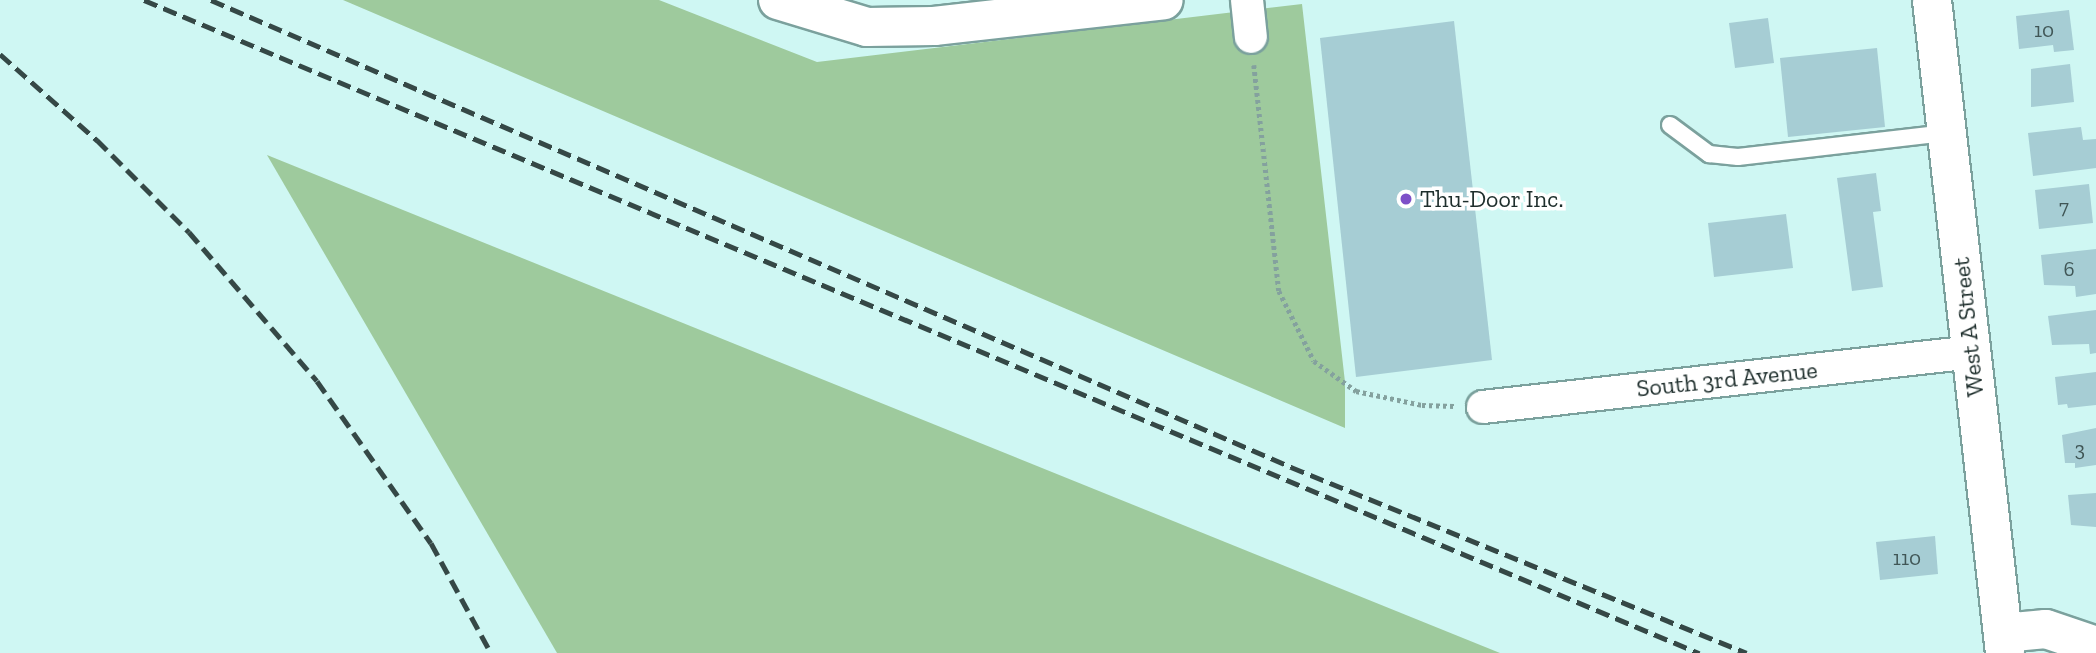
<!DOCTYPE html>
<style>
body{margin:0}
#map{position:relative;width:2096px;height:653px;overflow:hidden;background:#cff7f3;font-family:"Zilla Slab",serif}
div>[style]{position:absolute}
.green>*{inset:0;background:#9eca9d}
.building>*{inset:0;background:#a6cdd4}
.path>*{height:4.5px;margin-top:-2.25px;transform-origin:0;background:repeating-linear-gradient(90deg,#84a19e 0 3.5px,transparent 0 7px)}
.roads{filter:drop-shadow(2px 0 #7ba19d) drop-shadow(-2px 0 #7ba19d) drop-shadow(0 2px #7ba19d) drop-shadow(0 -2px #7ba19d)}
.lane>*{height:16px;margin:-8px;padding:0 8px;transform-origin:8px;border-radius:8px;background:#fff}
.street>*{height:32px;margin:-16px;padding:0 16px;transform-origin:16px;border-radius:16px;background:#fff}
.secondary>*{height:38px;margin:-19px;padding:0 19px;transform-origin:19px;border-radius:19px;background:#fff}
.rail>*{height:5px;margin-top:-2.5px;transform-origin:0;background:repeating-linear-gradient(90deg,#354846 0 14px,transparent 0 21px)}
.dots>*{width:19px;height:19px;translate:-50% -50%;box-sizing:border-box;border:4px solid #fff;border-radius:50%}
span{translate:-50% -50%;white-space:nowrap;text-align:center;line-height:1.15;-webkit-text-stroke:7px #fff;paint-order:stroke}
.number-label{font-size:21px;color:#405656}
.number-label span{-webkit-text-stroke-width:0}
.poi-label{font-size:24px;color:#1e2e2c}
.left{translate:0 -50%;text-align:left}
.street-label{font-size:24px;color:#1e2e2c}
</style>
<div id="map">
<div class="green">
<div style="clip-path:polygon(343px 0,659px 0,817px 62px,1302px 4px,1345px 382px,1345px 428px)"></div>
<div style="clip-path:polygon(267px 155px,1500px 653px,557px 653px)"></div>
</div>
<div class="building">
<div style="clip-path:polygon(2069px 10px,2074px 50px,2054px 52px,2053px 45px,2019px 49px,2016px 16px)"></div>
<div style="clip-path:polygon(1768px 18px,1774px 63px,1735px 68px,1729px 23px)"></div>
<div style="clip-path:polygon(1454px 21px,1492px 360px,1356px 377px,1320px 38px)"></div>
<div style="clip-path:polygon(1877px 48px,1885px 127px,1788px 137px,1780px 58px)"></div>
<div style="clip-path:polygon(2070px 64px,2074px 102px,2031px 107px,2031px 69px)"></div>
<div style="clip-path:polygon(2081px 127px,2083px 140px,2096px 139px,2096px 168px,2033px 176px,2028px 133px)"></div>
<div style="clip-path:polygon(1876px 173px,1881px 211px,1873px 212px,1883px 287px,1852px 291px,1837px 178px)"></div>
<div style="clip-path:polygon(2089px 184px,2093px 223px,2039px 229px,2035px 190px)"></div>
<div style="clip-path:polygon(1786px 214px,1793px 268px,1714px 277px,1708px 223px)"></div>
<div style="clip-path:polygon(2096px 249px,2096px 294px,2076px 297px,2075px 286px,2044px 285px,2041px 255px)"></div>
<div style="clip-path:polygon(2096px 310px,2096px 353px,2090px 354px,2089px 344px,2052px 345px,2048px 316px)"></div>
<div style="clip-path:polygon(2096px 372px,2096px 405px,2068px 408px,2067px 404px,2058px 405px,2055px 377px)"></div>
<div style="clip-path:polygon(2096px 428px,2096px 465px,2075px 468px,2075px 463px,2065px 463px,2062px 435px)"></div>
<div style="clip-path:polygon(2096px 493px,2096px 527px,2071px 525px,2068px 495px)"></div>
<div style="clip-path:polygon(1935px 536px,1938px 574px,1880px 580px,1876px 542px)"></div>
</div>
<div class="path">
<div style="left:1254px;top:65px;width:227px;rotate:83.7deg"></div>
<div style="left:1279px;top:291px;width:78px;rotate:63.4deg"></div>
<div style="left:1314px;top:361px;width:52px;rotate:35.5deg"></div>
<div style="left:1356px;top:391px;width:67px;rotate:12deg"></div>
<div style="left:1422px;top:405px;width:32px;rotate:2deg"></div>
</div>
<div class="roads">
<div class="lane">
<div style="left:1670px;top:125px;width:49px;rotate:36.6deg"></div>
<div style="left:1709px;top:154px;width:29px;rotate:6deg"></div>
<div style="left:1738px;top:157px;width:210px;rotate:-6.6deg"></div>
</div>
<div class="street">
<div style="left:1247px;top:0;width:37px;rotate:84deg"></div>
<div style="left:1483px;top:407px;width:491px;rotate:-6.4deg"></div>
</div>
<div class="secondary">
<div style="left:778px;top:0;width:93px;rotate:16.9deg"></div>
<div style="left:867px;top:27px;width:67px;rotate:-0.9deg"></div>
<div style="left:934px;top:26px;width:231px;rotate:-6.4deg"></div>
<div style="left:1932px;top:0;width:657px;rotate:83.62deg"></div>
<div style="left:2003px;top:633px;width:43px;rotate:-5.3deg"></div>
<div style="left:2046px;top:629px;width:53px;rotate:18.8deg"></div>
</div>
</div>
<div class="rail">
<div style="left:144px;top:0;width:1687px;rotate:22.78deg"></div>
<div style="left:211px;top:0;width:1177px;rotate:23.38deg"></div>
<div style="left:1291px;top:467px;width:492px;rotate:22.2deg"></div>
<div style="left:0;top:54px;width:130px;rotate:41.6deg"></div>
<div style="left:97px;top:140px;width:130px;rotate:45deg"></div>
<div style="left:189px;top:232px;width:196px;rotate:49.3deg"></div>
<div style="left:317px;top:381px;width:198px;rotate:54.9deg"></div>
<div style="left:431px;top:543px;width:125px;rotate:61.4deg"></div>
</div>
<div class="dots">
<div style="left:1406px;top:199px;background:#7d50c8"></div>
</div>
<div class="number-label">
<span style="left:2044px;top:30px">10</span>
<span style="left:2064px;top:207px">7</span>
<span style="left:2069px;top:269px">6</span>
<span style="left:2080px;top:449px">3</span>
<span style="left:1907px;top:558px">110</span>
</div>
<div class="poi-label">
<span class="left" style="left:1420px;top:199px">Thu-Door Inc.</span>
</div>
<div class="street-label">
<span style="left:1968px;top:327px;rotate:-96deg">West A Street</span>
<span style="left:1727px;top:379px;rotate:-6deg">South 3rd Avenue</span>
</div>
</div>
